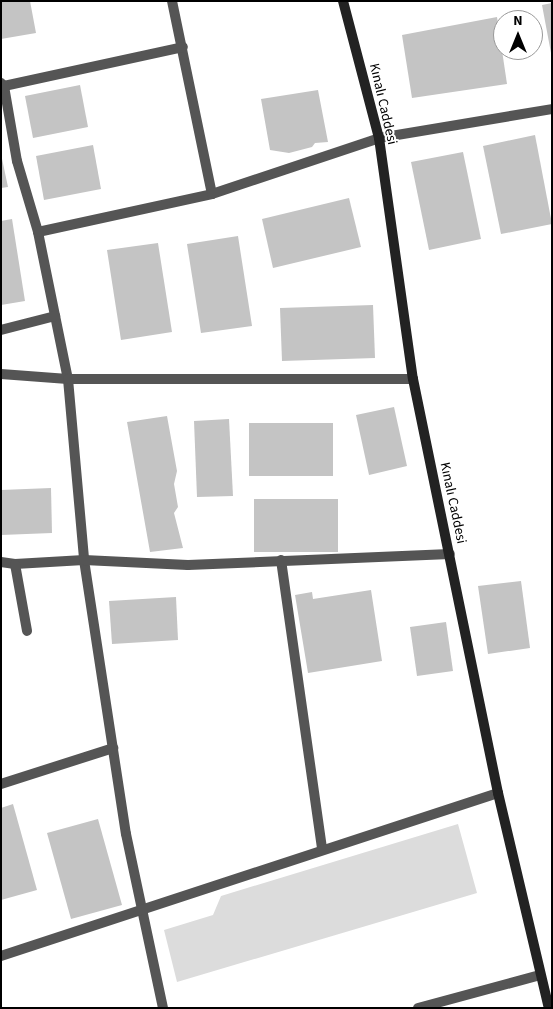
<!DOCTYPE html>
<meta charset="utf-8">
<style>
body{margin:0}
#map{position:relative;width:553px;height:1009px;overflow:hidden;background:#fff;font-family:"Source Sans 3",sans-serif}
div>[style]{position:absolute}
.green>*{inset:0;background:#dcdcdc}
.building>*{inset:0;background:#c4c4c4}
.street>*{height:10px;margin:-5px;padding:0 5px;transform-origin:5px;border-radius:5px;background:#555}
.secondary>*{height:10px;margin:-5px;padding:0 5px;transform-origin:5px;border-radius:5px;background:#222}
span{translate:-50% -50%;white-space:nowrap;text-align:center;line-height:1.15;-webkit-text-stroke:4px #fff;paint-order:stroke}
.street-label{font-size:14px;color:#000}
.frame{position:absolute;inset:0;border:2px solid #000;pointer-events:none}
.north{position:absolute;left:493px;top:10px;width:50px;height:50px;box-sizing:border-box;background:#fff;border:1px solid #999;border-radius:50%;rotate:0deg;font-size:14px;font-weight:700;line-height:20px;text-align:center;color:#000}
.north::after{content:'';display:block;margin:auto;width:18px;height:22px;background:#000;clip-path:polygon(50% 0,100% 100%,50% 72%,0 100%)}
</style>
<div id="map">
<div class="green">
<div style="clip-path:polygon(458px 824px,477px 893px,177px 982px,164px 930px,213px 915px,221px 896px)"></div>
</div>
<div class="building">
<div style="clip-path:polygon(1px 1px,30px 1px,36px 33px,1px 39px)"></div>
<div style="clip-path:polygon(552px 3px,552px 53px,551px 53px,542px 5px)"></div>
<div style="clip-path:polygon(497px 17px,507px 84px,412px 98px,402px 35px)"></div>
<div style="clip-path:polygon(80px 85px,88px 127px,33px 138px,25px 96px)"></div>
<div style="clip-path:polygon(318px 90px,328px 142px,315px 143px,312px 147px,289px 153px,270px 150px,261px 99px)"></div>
<div style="clip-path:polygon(535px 135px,552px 224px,501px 234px,483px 146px)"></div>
<div style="clip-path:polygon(93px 145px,101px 189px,44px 200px,36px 156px)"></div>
<div style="clip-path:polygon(463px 152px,481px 239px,429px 250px,411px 162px)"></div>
<div style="clip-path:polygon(1px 154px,8px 187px,1px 188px)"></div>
<div style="clip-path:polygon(349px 198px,361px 247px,273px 268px,262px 219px)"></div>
<div style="clip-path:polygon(12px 219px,25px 301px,1px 305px,1px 221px)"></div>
<div style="clip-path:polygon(238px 236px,252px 326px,201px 333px,187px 244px)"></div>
<div style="clip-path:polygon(158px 243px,172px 332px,121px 340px,107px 250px)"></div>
<div style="clip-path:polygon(373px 305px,375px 358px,282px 361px,280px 308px)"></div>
<div style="clip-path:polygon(394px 407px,407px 466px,369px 475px,356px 415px)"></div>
<div style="clip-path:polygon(167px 416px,177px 471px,174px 484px,178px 507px,174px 513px,183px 548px,150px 552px,127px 422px)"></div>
<div style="clip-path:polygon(229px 419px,233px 496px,197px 497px,194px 421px)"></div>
<div style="clip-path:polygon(249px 423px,333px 423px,333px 476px,249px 476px)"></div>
<div style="clip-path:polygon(51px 488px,52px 533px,1px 535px,1px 490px)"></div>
<div style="clip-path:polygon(254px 499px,338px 499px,338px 552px,254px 552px)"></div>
<div style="clip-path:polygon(521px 581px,530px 648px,488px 654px,478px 586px)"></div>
<div style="clip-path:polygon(371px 590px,382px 661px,308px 673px,295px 595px,312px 592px,313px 599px)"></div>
<div style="clip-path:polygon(176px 597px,178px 640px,112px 644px,109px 601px)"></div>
<div style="clip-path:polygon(446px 622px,453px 671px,417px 676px,410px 627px)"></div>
<div style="clip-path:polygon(13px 804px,37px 890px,1px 900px,1px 808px)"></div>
<div style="clip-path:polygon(98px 819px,122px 905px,71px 919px,47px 833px)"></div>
</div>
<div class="street">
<div style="left:172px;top:1px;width:197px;rotate:78.3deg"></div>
<div style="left:1px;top:83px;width:4px;rotate:45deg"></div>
<div style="left:4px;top:86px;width:183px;rotate:-12.3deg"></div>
<div style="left:4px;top:86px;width:76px;rotate:80.2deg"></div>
<div style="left:17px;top:161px;width:74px;rotate:73.5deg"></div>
<div style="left:38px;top:232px;width:150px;rotate:78.5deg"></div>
<div style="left:68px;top:379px;width:182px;rotate:84.9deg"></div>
<div style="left:84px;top:560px;width:277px;rotate:81.3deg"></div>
<div style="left:126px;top:834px;width:178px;rotate:78deg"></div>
<div style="left:38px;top:232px;width:178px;rotate:-12.3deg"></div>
<div style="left:212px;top:194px;width:176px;rotate:-18.5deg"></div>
<div style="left:379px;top:138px;width:175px;rotate:-9.5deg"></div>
<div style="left:1px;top:330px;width:56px;rotate:-14.5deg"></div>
<div style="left:1px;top:374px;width:67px;rotate:4.3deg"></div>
<div style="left:68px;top:379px;width:345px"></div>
<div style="left:281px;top:560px;width:292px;rotate:81.9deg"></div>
<div style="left:1px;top:562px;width:14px;rotate:8deg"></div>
<div style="left:15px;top:564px;width:69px;rotate:-3.3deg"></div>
<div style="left:84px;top:560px;width:104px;rotate:2.8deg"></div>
<div style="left:188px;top:565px;width:262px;rotate:-2.4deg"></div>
<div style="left:15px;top:564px;width:68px;rotate:79.8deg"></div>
<div style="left:1px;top:784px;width:118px;rotate:-17.8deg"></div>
<div style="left:1px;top:956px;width:523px;rotate:-18.16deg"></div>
<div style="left:418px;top:1008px;width:126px;rotate:-15.1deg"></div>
</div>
<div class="secondary">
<div style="left:343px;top:1px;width:142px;rotate:75.3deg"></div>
<div style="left:379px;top:138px;width:243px;rotate:82deg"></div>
<div style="left:413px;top:379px;width:423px;rotate:78.4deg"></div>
<div style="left:498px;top:793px;width:221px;rotate:76.7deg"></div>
</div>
<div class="street-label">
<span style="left:383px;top:104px;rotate:77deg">Kınalı Caddesi</span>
<span style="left:453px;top:503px;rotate:78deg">Kınalı Caddesi</span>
</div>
<div class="frame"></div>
<div class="north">N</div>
</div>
